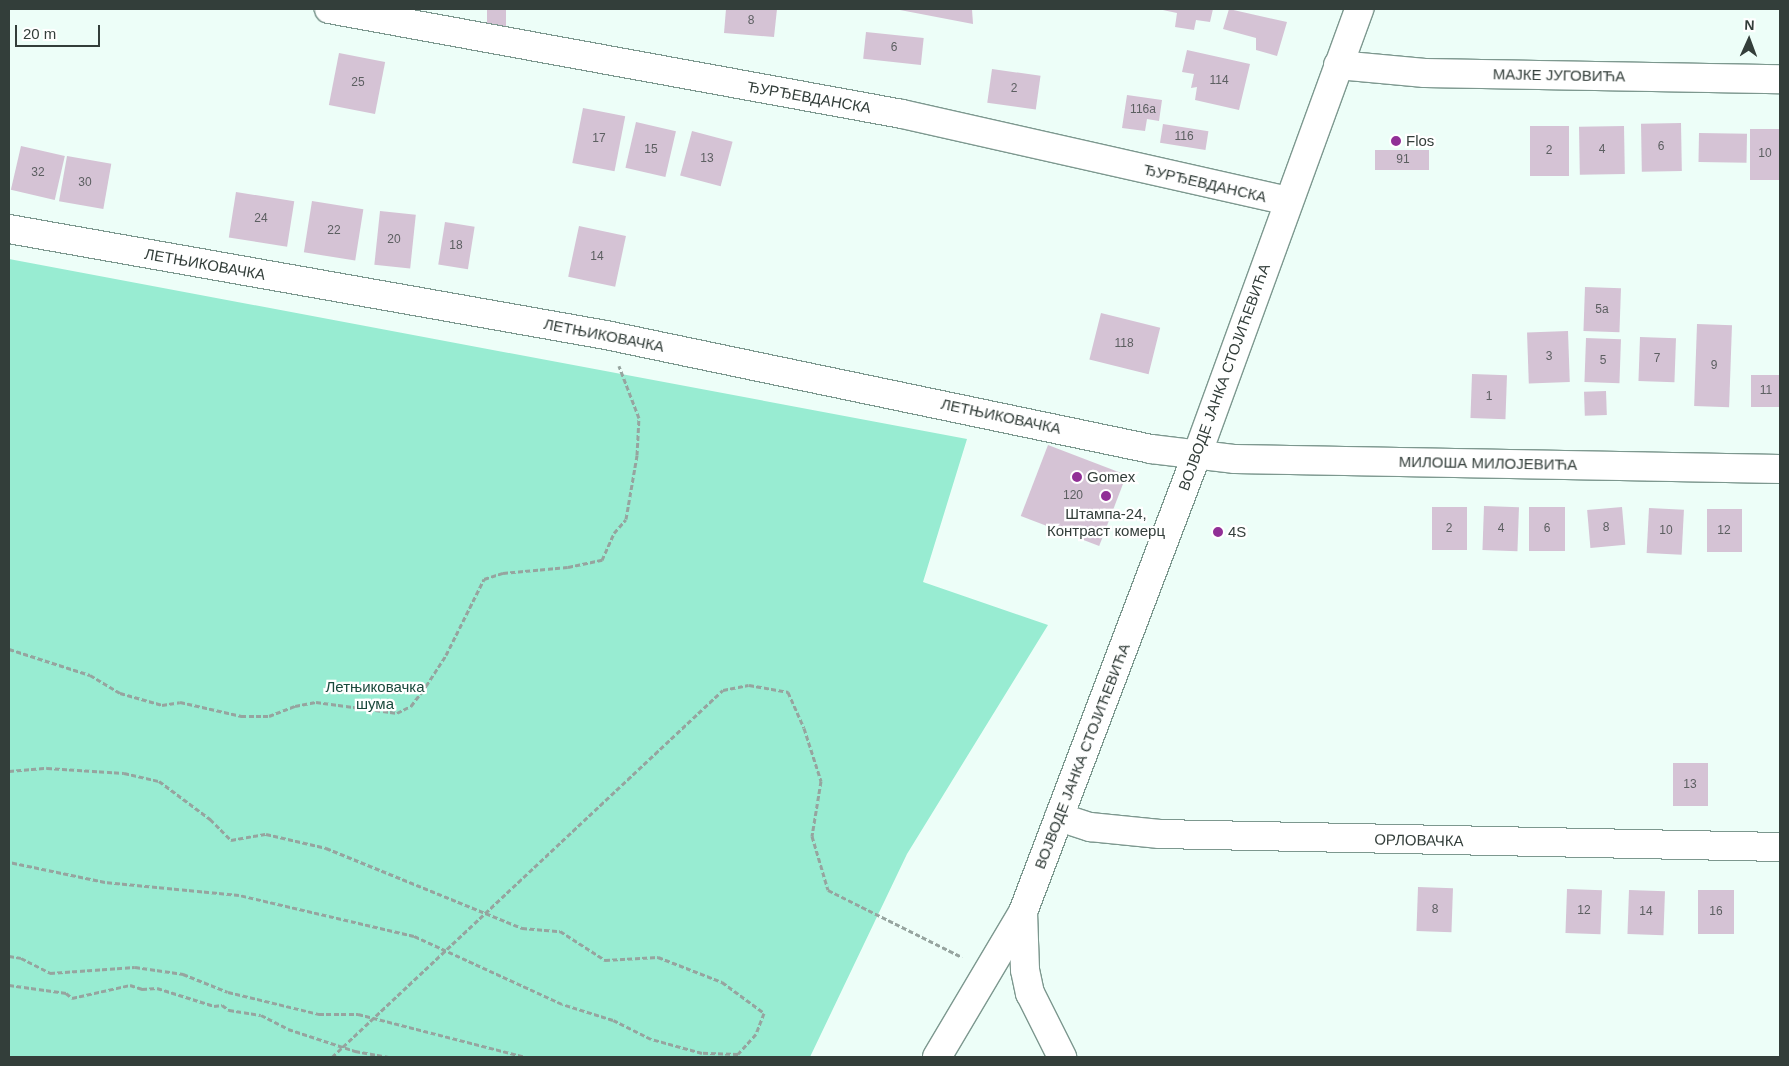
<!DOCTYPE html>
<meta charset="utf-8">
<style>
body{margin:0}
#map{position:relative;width:1789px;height:1066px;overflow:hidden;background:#edfef8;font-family:Helvetica,sans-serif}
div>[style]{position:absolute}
.green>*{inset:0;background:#98ecd2}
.building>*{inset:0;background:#d5c3d5;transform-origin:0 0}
.path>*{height:3px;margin-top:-1.5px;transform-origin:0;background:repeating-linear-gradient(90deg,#96a49f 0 5px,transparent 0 7.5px)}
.roads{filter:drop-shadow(1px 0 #7d988f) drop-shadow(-1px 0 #7d988f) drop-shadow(0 1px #7d988f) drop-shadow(0 -1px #7d988f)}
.minor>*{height:28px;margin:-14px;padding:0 14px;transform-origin:14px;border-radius:14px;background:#fff}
.dots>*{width:14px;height:14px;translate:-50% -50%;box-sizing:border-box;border:2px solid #fff;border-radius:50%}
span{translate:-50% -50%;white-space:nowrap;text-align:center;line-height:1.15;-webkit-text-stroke:4.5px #fff;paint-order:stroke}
.number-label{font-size:12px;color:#5c5f61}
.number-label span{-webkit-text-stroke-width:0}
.street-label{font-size:15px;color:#333e3a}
.poi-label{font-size:15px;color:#333e3a}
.left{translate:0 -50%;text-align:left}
.park-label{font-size:15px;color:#1a493c}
.frame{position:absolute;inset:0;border:10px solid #333e3a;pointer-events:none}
.north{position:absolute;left:1724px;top:15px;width:50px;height:50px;-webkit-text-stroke:4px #fff;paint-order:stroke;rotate:2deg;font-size:14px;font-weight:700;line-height:20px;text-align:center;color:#333e3a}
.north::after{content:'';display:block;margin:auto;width:18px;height:22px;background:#333e3a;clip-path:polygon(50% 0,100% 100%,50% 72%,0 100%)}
.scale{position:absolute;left:15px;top:25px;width:85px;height:22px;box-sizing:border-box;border:2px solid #333e3a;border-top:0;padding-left:6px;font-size:15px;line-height:18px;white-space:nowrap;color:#333e3a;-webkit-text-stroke:4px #fff;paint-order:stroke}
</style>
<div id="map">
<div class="green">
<div style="clip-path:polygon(9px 259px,967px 439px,923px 582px,1048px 625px,907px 854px,810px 1057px,9px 1057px)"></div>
</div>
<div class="building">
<div style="left:487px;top:9px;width:19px;height:21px"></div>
<div style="clip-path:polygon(726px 9px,777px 9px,774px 37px,724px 33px)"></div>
<div style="clip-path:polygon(900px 9px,972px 9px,973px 24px,900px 10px)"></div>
<div style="clip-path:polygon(1158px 9px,1213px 9px,1210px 22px,1196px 20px,1194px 30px,1175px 27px,1177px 13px)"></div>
<div style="clip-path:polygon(1229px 9px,1287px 22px,1277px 56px,1256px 50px,1256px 38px,1223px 29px)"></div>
<div style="left:866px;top:32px;width:58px;height:27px;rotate:6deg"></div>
<div style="clip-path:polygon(1187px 50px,1250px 64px,1239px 110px,1195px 100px,1197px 87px,1191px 88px,1194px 74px,1182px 72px)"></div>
<div style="left:339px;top:53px;width:47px;height:53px;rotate:11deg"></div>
<div style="left:992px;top:69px;width:49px;height:34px;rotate:8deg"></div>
<div style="clip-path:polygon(1127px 95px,1162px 100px,1159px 121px,1147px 119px,1145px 131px,1122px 128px)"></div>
<div style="left:583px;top:108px;width:43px;height:56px;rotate:11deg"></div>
<div style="left:636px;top:122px;width:41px;height:47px;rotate:13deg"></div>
<div style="left:1681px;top:123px;width:48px;height:40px;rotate:89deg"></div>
<div style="left:1163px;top:124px;width:46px;height:19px;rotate:9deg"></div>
<div style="left:1530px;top:126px;width:39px;height:50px"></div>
<div style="left:1624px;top:126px;width:48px;height:45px;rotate:89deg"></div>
<div style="left:1750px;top:129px;width:30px;height:51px"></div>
<div style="left:692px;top:131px;width:42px;height:46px;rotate:15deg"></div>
<div style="left:1699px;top:133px;width:48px;height:29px;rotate:1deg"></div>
<div style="left:21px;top:146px;width:45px;height:45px;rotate:13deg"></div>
<div style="left:1375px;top:150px;width:54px;height:20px"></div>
<div style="left:67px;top:156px;width:45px;height:46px;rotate:10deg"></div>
<div style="left:236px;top:192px;width:59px;height:46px;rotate:9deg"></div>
<div style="left:312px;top:201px;width:52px;height:52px;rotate:9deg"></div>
<div style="left:380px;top:211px;width:36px;height:54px;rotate:6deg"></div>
<div style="left:445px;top:222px;width:30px;height:43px;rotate:9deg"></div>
<div style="left:579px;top:226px;width:48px;height:52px;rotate:12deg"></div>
<div style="left:1585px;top:287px;width:36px;height:44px;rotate:2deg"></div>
<div style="left:1101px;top:313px;width:61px;height:48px;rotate:14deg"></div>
<div style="left:1697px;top:324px;width:35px;height:82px;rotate:2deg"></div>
<div style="left:1568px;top:331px;width:51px;height:41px;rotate:88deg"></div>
<div style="left:1640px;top:337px;width:36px;height:44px;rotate:2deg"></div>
<div style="left:1586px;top:338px;width:35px;height:44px;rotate:2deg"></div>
<div style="left:1472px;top:374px;width:35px;height:44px;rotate:2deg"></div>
<div style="left:1751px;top:375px;width:29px;height:32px"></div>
<div style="left:1606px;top:391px;width:24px;height:22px;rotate:88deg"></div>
<div style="left:1048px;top:445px;width:84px;height:76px;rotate:21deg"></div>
<div style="left:1484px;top:506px;width:35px;height:44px;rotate:2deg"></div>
<div style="left:1432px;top:507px;width:35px;height:43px"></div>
<div style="left:1529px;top:507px;width:36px;height:44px"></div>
<div style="left:1622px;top:507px;width:38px;height:35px;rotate:85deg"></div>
<div style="left:1649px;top:508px;width:35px;height:45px;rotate:3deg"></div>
<div style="left:1707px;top:509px;width:35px;height:43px"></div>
<div style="left:1673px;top:763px;width:35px;height:43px"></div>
<div style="left:1418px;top:887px;width:35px;height:44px;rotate:2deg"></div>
<div style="left:1567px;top:889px;width:35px;height:44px;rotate:2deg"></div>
<div style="left:1629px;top:890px;width:36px;height:44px;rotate:2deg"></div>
<div style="left:1698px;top:890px;width:36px;height:44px"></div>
</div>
<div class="path">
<div style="left:9px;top:649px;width:85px;rotate:17.8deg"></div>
<div style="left:90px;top:675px;width:35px;rotate:31deg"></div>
<div style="left:120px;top:693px;width:44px;rotate:15.9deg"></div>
<div style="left:162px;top:705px;width:18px;rotate:-9deg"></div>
<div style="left:180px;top:702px;width:63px;rotate:12.9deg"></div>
<div style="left:241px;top:716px;width:28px"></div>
<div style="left:269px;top:716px;width:28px;rotate:-21deg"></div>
<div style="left:295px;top:706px;width:21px;rotate:-11deg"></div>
<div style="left:316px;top:702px;width:82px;rotate:7.7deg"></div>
<div style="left:397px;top:713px;width:16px;rotate:-27deg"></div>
<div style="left:411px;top:706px;width:25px;rotate:-53deg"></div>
<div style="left:426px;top:686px;width:37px;rotate:-57deg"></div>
<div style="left:446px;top:655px;width:85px;rotate:-63.4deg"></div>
<div style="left:484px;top:579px;width:20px;rotate:-18deg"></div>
<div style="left:503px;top:573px;width:65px;rotate:-5.3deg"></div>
<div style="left:568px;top:567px;width:35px;rotate:-12deg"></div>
<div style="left:602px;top:560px;width:30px;rotate:-66deg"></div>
<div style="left:614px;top:533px;width:18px;rotate:-49deg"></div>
<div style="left:626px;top:519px;width:65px;rotate:-80.2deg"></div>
<div style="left:637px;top:455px;width:37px;rotate:-87deg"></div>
<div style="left:639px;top:418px;width:56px;rotate:-111deg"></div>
<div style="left:9px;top:771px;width:38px;rotate:-5deg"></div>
<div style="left:47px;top:768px;width:77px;rotate:3.7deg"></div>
<div style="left:124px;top:773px;width:36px;rotate:13deg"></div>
<div style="left:159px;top:781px;width:64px;rotate:36.7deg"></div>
<div style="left:210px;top:819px;width:30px;rotate:45deg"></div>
<div style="left:231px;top:840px;width:36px;rotate:-10deg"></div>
<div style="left:266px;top:834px;width:62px;rotate:13.1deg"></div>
<div style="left:326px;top:848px;width:212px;rotate:22.2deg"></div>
<div style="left:522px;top:928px;width:38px;rotate:5deg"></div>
<div style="left:560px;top:931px;width:54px;rotate:32.8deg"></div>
<div style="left:605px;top:960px;width:53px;rotate:-3.2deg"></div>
<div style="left:658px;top:957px;width:69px;rotate:21.3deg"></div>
<div style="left:722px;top:982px;width:52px;rotate:36.4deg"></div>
<div style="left:764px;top:1013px;width:22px;rotate:111deg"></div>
<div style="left:756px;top:1034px;width:27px;rotate:132deg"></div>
<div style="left:738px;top:1054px;width:36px;rotate:-178deg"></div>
<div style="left:702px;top:1053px;width:53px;rotate:-164.6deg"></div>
<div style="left:651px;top:1039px;width:42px;rotate:-153.4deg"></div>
<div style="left:613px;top:1020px;width:53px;rotate:-162.6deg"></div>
<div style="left:562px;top:1004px;width:163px;rotate:-155.3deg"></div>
<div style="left:414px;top:936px;width:180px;rotate:-166.8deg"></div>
<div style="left:239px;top:895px;width:135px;rotate:-174.5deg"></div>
<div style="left:105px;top:882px;width:98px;rotate:-168.2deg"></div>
<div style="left:9px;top:956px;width:12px;rotate:9deg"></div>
<div style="left:21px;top:958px;width:33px;rotate:27deg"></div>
<div style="left:50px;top:973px;width:85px;rotate:-4deg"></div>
<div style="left:135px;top:967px;width:49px;rotate:8.3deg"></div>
<div style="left:183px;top:974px;width:48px;rotate:21.8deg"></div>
<div style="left:228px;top:992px;width:94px;rotate:13.6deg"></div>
<div style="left:319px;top:1014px;width:39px"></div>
<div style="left:358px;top:1014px;width:172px;rotate:14.4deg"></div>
<div style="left:9px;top:985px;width:58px;rotate:8deg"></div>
<div style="left:66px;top:993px;width:8px;rotate:40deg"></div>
<div style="left:72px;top:998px;width:59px;rotate:-12.6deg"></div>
<div style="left:130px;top:985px;width:13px;rotate:18deg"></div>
<div style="left:142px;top:989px;width:15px;rotate:-4deg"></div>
<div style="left:157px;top:988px;width:60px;rotate:17.5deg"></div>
<div style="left:214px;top:1006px;width:8px;rotate:-7deg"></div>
<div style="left:222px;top:1005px;width:9px;rotate:36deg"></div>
<div style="left:229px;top:1010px;width:32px;rotate:9deg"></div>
<div style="left:261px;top:1015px;width:30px;rotate:27deg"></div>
<div style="left:288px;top:1029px;width:71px;rotate:18.2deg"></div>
<div style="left:355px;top:1051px;width:34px;rotate:10deg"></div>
<div style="left:332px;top:1057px;width:536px;rotate:-43.19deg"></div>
<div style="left:723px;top:690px;width:26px;rotate:-11deg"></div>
<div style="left:749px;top:685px;width:40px;rotate:10deg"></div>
<div style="left:788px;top:692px;width:39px;rotate:66deg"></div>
<div style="left:804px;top:728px;width:56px;rotate:72.2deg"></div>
<div style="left:821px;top:781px;width:56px;rotate:99.3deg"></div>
<div style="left:812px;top:836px;width:56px;rotate:73.5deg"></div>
<div style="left:828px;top:890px;width:150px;rotate:26.6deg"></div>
</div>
<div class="roads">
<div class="minor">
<div style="left:329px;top:9px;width:583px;rotate:10.38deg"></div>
<div style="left:902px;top:114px;width:395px;rotate:12.7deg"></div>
<div style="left:1338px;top:65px;width:87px;rotate:5.3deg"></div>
<div style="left:1425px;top:73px;width:355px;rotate:1deg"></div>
<div style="left:9px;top:229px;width:606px;rotate:10.07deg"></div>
<div style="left:606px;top:335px;width:557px;rotate:11.81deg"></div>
<div style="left:1151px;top:449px;width:85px;rotate:6.8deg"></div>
<div style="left:1235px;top:459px;width:545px;rotate:1.05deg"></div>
<div style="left:1059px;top:817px;width:33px;rotate:18deg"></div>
<div style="left:1090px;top:827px;width:70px;rotate:5.7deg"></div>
<div style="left:1160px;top:834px;width:620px;rotate:1.2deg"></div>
<div style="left:1023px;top:912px;width:58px;rotate:88deg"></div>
<div style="left:1025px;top:970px;width:24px;rotate:78deg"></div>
<div style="left:1030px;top:993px;width:72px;rotate:63.4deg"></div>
<div style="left:937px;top:1057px;width:169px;rotate:-59.3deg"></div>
<div style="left:1023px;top:912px;width:489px;rotate:-69.2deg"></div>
<div style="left:1197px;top:455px;width:475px;rotate:-70deg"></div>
</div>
</div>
<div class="dots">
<div style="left:1396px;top:141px;background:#912f96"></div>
<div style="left:1077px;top:477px;background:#912f96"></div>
<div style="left:1106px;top:496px;background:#912f96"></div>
<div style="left:1218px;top:532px;background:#912f96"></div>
</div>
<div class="number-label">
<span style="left:751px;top:21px">8</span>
<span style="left:894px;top:48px">6</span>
<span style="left:1219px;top:81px">114</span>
<span style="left:358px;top:83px">25</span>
<span style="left:1014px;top:89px">2</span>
<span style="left:1143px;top:110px">116a</span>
<span style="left:1184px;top:137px">116</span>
<span style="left:599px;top:139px">17</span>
<span style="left:1661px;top:147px">6</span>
<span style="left:651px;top:150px">15</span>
<span style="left:1602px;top:150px">4</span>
<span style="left:1549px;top:151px">2</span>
<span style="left:1765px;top:154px">10</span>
<span style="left:707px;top:159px">13</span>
<span style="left:1403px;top:160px">91</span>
<span style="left:38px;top:173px">32</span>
<span style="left:85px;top:183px">30</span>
<span style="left:261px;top:219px">24</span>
<span style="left:334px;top:231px">22</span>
<span style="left:394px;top:240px">20</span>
<span style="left:456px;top:246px">18</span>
<span style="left:597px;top:257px">14</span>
<span style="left:1602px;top:310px">5a</span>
<span style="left:1124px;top:344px">118</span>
<span style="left:1549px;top:357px">3</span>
<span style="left:1657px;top:359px">7</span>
<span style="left:1603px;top:361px">5</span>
<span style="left:1714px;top:366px">9</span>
<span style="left:1766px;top:391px">11</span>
<span style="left:1489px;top:397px">1</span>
<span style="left:1073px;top:496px">120</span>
<span style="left:1606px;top:528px">8</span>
<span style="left:1449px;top:529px">2</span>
<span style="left:1501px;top:529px">4</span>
<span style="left:1547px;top:529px">6</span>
<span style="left:1666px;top:531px">10</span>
<span style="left:1724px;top:531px">12</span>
<span style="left:1690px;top:785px">13</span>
<span style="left:1435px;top:910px">8</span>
<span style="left:1584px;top:911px">12</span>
<span style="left:1646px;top:912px">14</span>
<span style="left:1716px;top:912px">16</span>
</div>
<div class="street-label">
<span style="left:1559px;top:75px;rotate:1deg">МАЈКЕ ЈУГОВИЋА</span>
<span style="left:809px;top:97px;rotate:10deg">ЂУРЂЕВДАНСКА</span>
<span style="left:1205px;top:183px;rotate:13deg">ЂУРЂЕВДАНСКА</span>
<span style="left:205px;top:264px;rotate:10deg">ЛЕТЊИКОВАЧКА</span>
<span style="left:604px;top:335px;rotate:11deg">ЛЕТЊИКОВАЧКА</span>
<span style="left:1224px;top:377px;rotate:-70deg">ВОЈВОДЕ ЈАНКА СТОЈИЋЕВИЋА</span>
<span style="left:1001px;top:416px;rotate:12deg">ЛЕТЊИКОВАЧКА</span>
<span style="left:1488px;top:463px;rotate:1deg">МИЛОША МИЛОЈЕВИЋА</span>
<span style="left:1082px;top:756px;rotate:-69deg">ВОЈВОДЕ ЈАНКА СТОЈИЋЕВИЋА</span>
<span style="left:1419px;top:840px;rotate:1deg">ОРЛОВАЧКА</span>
</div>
<div class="poi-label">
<span class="left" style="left:1406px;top:141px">Flos</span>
<span class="left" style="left:1087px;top:477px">Gomex</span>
<span style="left:1106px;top:522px">Штампа-24,<br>Контраст комерц</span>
<span class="left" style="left:1228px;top:532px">4S</span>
</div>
<div class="park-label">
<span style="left:375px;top:695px">Летњиковачка<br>шума</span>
</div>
<div class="frame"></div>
<div class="north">N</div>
<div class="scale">20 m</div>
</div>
